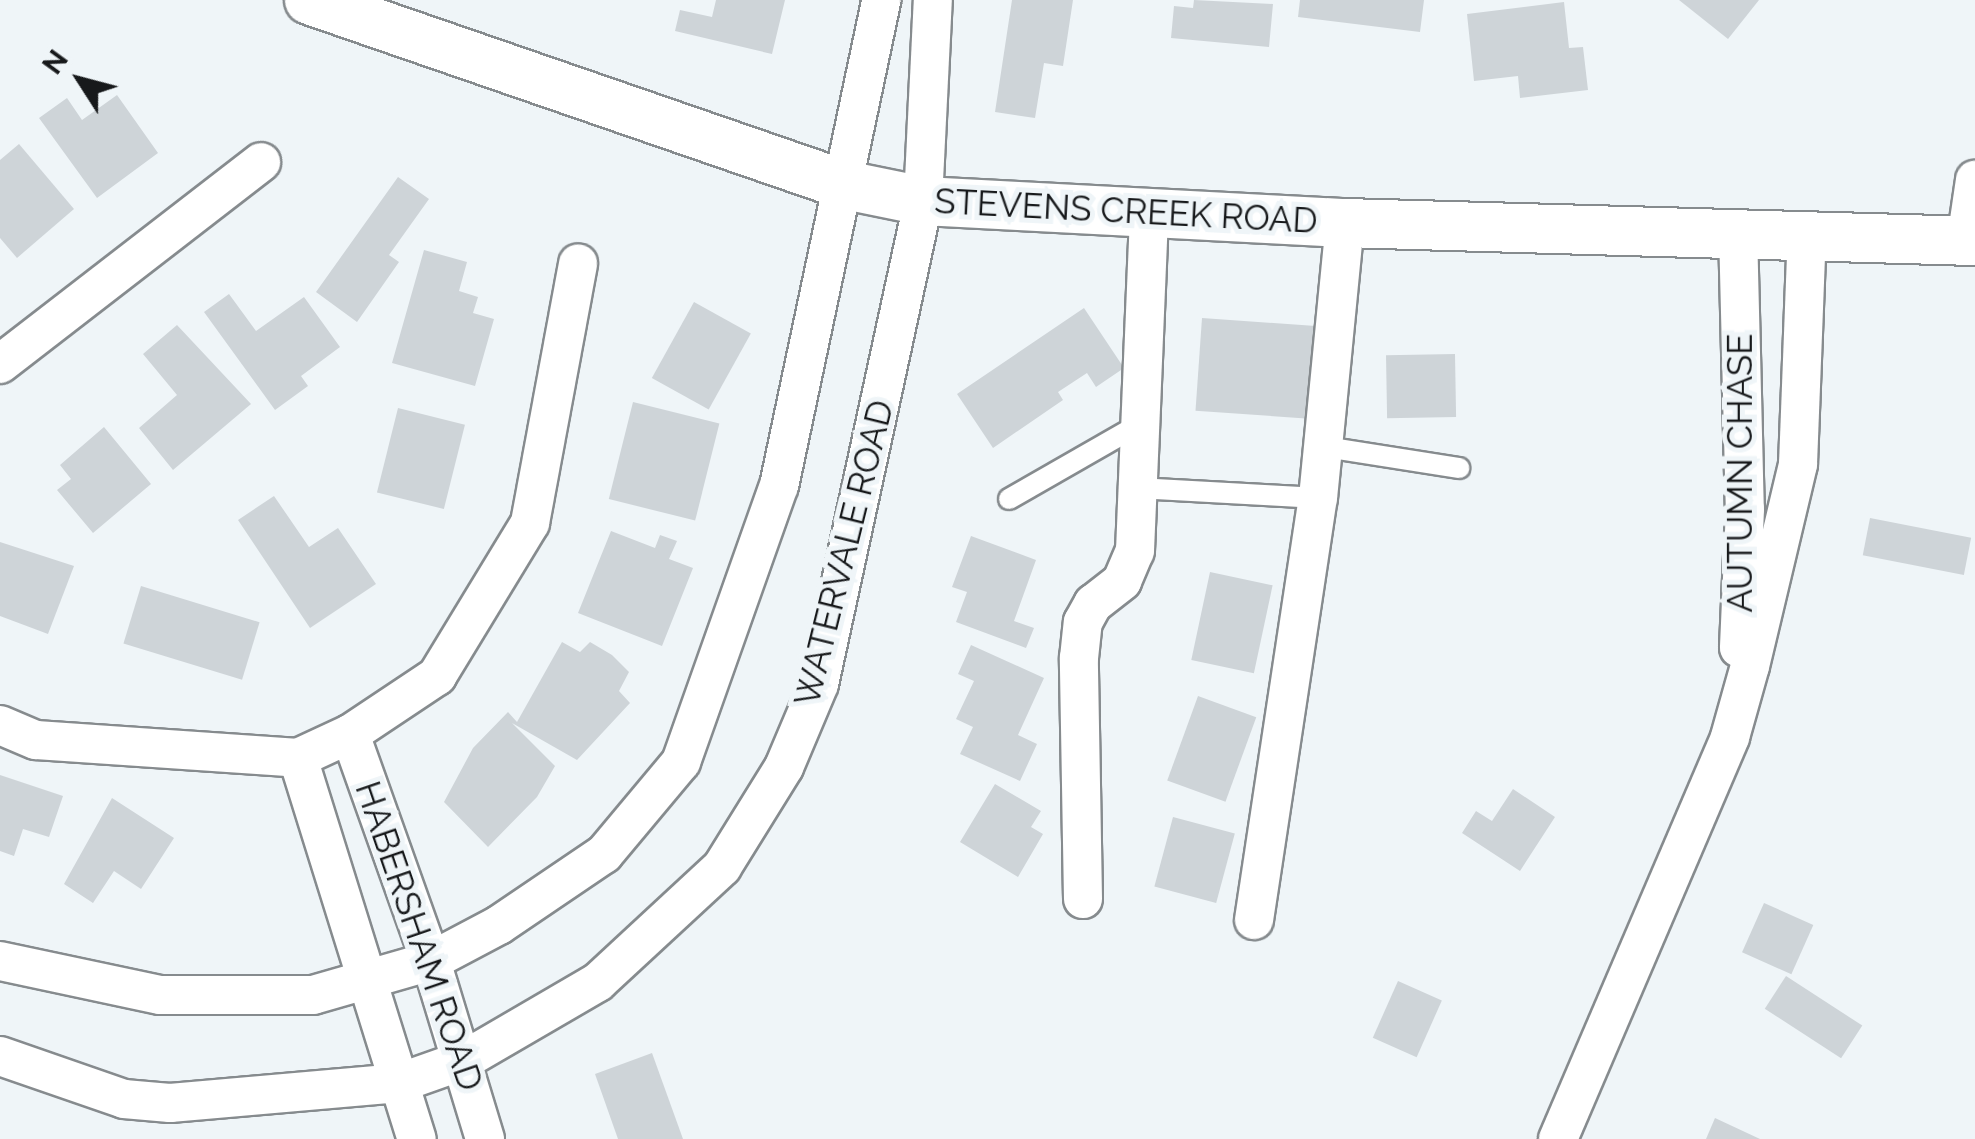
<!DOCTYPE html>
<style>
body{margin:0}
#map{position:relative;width:1975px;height:1139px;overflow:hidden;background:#eff5f8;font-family:Raleway,sans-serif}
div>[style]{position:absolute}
.building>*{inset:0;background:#ced4d8;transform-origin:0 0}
.roads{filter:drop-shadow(2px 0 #868b8e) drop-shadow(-2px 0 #868b8e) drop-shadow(0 2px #868b8e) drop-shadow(0 -2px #868b8e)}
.service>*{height:20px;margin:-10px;padding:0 10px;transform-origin:10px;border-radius:10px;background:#fff}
.minor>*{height:38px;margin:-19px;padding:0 19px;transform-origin:19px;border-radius:19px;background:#fff}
.tertiary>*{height:48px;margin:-24px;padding:0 24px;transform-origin:24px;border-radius:24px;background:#fff}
span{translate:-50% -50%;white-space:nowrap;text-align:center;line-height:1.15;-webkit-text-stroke:10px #eff5f8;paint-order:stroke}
.street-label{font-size:35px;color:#17191b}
.north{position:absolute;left:30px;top:30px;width:100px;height:100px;-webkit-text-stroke:8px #eff5f8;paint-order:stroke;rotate:306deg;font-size:28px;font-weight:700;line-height:40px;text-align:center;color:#17191b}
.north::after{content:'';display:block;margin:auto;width:35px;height:45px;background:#17191b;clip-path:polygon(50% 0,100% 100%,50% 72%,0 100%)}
</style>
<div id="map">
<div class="building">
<div style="clip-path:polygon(716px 0,785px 0,772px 54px,675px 31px,680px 10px,712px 17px)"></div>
<div style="clip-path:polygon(1012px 0,1073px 0,1063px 66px,1044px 63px,1035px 118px,995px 112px)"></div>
<div style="clip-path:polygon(1194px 0,1273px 4px,1269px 47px,1171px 38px,1174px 6px,1193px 8px)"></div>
<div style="clip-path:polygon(1300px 0,1424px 0,1420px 32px,1298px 17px)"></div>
<div style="clip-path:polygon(1679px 0,1759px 0,1728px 39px)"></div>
<div style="clip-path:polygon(1564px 2px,1569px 48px,1583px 47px,1588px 90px,1520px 98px,1518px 76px,1474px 81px,1467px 14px)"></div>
<div style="clip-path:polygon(117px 95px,158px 153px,97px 198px,39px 118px,67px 98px,82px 120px)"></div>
<div style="clip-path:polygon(19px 144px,74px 209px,17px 258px,0 238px,0 160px)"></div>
<div style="clip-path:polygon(398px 177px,429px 199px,389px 255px,399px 262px,357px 322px,316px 292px)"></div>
<div style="clip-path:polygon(424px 250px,467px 262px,459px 291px,478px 297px,473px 313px,494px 319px,475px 386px,392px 363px)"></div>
<div style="clip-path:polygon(229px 294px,256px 331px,304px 297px,340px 347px,301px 376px,308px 386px,275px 410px,204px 312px)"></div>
<div style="left:694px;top:302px;width:65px;height:87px;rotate:29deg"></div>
<div style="clip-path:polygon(1084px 308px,1124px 368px,1096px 387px,1087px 373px,1058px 392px,1063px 400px,993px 448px,957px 394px)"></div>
<div style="left:1202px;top:318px;width:121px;height:93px;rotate:4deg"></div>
<div style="clip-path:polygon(177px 325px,251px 404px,173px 470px,139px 428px,177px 395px,143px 354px)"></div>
<div style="left:1455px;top:354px;width:63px;height:69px;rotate:89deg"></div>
<div style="left:633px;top:402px;width:89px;height:100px;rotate:14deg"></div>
<div style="left:398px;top:408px;width:69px;height:87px;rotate:14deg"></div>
<div style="clip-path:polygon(104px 427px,151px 484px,93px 533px,57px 490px,71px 479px,60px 465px)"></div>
<div style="clip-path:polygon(274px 496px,309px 547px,338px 528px,376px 584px,310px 628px,238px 520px)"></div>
<div style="left:1870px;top:518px;width:103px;height:38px;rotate:11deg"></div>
<div style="clip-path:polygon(611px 531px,655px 548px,660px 535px,677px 541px,669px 559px,693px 568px,662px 646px,578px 613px)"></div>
<div style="clip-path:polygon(971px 536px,1036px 560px,1014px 621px,1034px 628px,1026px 648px,956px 622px,967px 592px,952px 587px)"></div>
<div style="clip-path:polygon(0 542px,74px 566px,48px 634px,0 616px)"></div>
<div style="left:1210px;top:572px;width:64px;height:90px;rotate:12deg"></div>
<div style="left:141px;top:586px;width:124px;height:60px;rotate:17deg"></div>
<div style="clip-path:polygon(562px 642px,580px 652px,590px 642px,612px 655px,629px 672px,619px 691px,630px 703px,577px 760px,512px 723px,555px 766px,537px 797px,488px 847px,444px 802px,473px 748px,508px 712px,517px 722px)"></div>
<div style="clip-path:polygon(971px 645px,1044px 678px,1018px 735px,1037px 744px,1020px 781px,960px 754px,973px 727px,956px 719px,974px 681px,958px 674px)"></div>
<div style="left:1198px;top:696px;width:62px;height:90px;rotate:20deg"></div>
<div style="clip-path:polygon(0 775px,63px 796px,49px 837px,23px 829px,14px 856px,0 851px)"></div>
<div style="clip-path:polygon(995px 784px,1041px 811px,1031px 827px,1043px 834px,1018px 877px,960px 842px)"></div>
<div style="clip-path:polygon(1513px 789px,1555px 817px,1520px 871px,1462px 833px,1476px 811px,1492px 821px)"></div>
<div style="clip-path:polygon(112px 798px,174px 838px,141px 889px,114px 871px,93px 903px,64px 884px)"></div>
<div style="left:1173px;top:817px;width:64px;height:72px;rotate:15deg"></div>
<div style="left:1764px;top:903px;width:54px;height:54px;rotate:24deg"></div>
<div style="left:1786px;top:976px;width:91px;height:39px;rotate:33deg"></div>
<div style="left:1398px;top:981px;width:48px;height:62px;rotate:24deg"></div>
<div style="clip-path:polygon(652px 1053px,683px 1139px,618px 1139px,595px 1074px)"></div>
<div style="clip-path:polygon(1715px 1118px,1760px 1139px,1706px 1139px)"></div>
</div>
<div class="roads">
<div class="service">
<div style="left:1325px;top:447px;width:136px;rotate:8.9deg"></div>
<div style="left:1138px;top:488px;width:180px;rotate:3.2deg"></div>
<div style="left:1009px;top:499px;width:151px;rotate:-29.8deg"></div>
</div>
<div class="minor">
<div style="left:1738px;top:230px;width:279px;rotate:88.6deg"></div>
<div style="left:1745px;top:509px;width:139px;rotate:92.5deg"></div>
<div style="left:1966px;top:241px;width:62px;rotate:-81.6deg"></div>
<div style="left:0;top:364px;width:330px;rotate:-37.7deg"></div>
<div style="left:0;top:725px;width:39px;rotate:23deg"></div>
<div style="left:36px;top:740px;width:263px;rotate:3.9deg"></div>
<div style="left:298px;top:758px;width:57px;rotate:-24.8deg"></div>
<div style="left:350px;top:734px;width:105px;rotate:-33.7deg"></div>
<div style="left:437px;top:676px;width:179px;rotate:-58.7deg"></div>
<div style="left:530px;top:523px;width:264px;rotate:-79.5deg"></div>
<div style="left:350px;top:734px;width:241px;rotate:70.4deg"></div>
<div style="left:431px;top:961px;width:186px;rotate:73.1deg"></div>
<div style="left:298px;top:758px;width:399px;rotate:72.7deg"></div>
<div style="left:1083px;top:899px;width:241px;rotate:-91deg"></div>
<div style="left:1079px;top:658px;width:36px;rotate:-84deg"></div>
<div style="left:1083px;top:622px;width:21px;rotate:-61deg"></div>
<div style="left:1093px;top:604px;width:37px;rotate:-38deg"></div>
<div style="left:1122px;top:581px;width:33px;rotate:-67deg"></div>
<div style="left:1135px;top:551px;width:336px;rotate:-87.6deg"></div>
<div style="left:1254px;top:920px;width:427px;rotate:-81.4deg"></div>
<div style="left:1318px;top:498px;width:276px;rotate:-84.4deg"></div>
<div style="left:0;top:961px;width:164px;rotate:12deg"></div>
<div style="left:160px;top:995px;width:153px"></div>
<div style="left:313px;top:995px;width:123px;rotate:-16.1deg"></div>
<div style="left:431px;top:961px;width:77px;rotate:-27.9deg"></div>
<div style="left:499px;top:925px;width:127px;rotate:-34.1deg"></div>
<div style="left:604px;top:854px;width:120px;rotate:-50.1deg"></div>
<div style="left:681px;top:762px;width:293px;rotate:-70.5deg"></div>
<div style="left:779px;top:486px;width:497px;rotate:-78.1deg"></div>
<div style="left:0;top:1056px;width:131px;rotate:19.1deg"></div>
<div style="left:124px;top:1099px;width:46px;rotate:5deg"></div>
<div style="left:170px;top:1103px;width:230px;rotate:-5deg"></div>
<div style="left:399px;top:1083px;width:69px;rotate:-19.5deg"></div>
<div style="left:464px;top:1060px;width:155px;rotate:-30.2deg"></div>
<div style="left:598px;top:982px;width:169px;rotate:-42.8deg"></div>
<div style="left:722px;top:867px;width:118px;rotate:-58.2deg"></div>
<div style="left:784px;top:767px;width:90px;rotate:-67.1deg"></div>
<div style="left:819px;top:684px;width:494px;rotate:-77.8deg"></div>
<div style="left:923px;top:201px;width:201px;rotate:-87.2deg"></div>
<div style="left:1558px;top:1139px;width:437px;rotate:-66.8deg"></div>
<div style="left:1730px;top:737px;width:74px;rotate:-74.3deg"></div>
<div style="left:1750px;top:666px;width:208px;rotate:-76.6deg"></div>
<div style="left:1798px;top:464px;width:231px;rotate:-87.8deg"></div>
</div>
<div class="tertiary">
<div style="left:309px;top:0;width:567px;rotate:19.04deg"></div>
<div style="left:845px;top:185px;width:80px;rotate:11.6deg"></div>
<div style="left:923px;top:201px;width:423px;rotate:3deg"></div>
<div style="left:1345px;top:223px;width:630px;rotate:1.64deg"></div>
</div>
</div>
<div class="street-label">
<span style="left:1126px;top:211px;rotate:3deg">STEVENS CREEK ROAD</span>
<span style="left:1740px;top:473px;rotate:-90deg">AUTUMN CHASE</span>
<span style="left:844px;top:553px;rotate:-76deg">WATERVALE ROAD</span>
<span style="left:419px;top:936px;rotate:71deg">HABERSHAM ROAD</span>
</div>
<div class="north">N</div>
</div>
